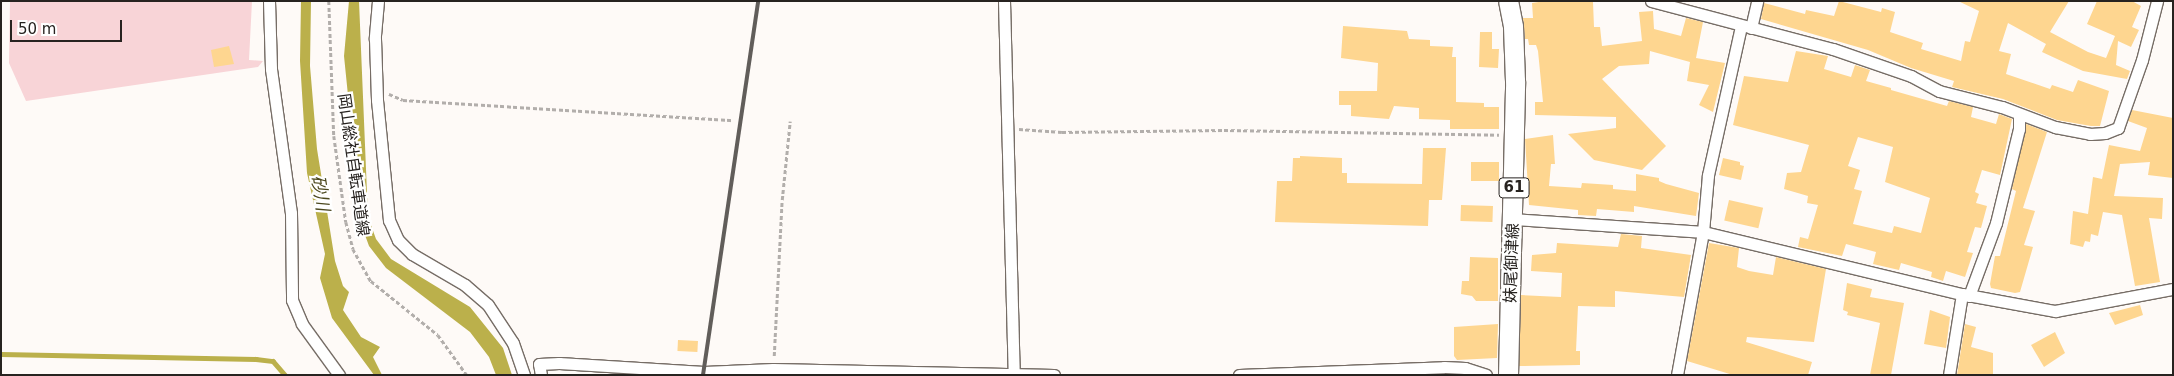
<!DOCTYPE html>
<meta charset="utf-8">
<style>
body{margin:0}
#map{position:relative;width:2174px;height:376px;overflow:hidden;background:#fefaf7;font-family:"DejaVu Sans","Noto Sans JP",sans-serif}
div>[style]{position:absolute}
.green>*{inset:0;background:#f8d4d7}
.water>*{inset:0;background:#bbb04b}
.stream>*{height:4.5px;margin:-2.25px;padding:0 2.25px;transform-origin:2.25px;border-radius:2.25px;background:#bbb04b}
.building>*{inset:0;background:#fed690;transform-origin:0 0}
.path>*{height:2.5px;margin-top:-1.25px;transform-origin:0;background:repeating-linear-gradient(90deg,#b2aeab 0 4px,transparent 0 6.5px)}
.roads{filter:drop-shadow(1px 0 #766d66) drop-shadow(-1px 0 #766d66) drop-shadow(0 1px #766d66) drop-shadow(0 -1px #766d66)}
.street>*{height:11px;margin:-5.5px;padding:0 5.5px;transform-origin:5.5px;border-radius:5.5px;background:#fff}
.primary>*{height:19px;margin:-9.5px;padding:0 9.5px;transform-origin:9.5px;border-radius:9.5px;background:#fff}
.rail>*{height:4px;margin:-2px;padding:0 2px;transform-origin:2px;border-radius:2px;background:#615d5a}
span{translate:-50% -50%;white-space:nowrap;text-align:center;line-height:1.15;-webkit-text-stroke:4.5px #fff;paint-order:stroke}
.shield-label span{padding:1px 4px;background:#fff;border:1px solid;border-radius:4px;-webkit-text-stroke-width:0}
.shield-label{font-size:15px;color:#272320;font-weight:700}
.street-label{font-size:16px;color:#272320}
.water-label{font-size:18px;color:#4b471d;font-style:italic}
.frame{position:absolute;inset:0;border:2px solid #272320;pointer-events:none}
.scale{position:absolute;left:10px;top:20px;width:112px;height:22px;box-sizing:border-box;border:2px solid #272320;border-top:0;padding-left:6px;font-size:15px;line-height:18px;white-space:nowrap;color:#272320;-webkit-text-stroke:4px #fff;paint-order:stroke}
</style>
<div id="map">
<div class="green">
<div style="clip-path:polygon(10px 1px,252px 1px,249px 60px,263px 61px,258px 67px,26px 101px,9px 63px)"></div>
</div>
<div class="water">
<div style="clip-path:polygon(301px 1px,311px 1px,310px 66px,317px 149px,335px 261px,343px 286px,349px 292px,343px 310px,361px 337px,380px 347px,373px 357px,382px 375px,374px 375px,332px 318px,320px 278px,325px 254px,307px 173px,300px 61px)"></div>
<div style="clip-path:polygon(349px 1px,359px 1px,368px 217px,376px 239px,391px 259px,470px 307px,503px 348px,512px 375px,496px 375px,489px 357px,470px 332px,386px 268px,369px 246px,361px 224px,344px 56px)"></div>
</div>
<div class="stream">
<div style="left:1px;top:354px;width:255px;rotate:1.1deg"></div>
<div style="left:256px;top:359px;width:17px;rotate:7deg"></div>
<div style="left:273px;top:361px;width:18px;rotate:49deg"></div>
</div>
<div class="building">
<div style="clip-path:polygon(1545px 1px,1593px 2px,1594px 27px,1600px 27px,1602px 46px,1642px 41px,1639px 12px,1653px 11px,1654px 29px,1681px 36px,1686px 18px,1703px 22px,1696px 58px,1725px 63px,1713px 112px,1699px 105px,1709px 85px,1687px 81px,1690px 62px,1650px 51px,1649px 64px,1619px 66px,1602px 79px,1666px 146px,1642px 170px,1594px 160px,1568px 134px,1616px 128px,1616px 117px,1535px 115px,1535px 102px,1543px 102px,1538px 51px,1536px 45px,1529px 45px,1528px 39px,1525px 39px,1523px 18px,1533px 18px,1532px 3px)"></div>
<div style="clip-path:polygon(1839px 1px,1881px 12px,1882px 8px,1895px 12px,1890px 32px,1923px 43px,1921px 49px,1961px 61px,1965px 41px,1970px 42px,1979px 11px,1958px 1px,2069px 1px,2050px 32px,2088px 52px,2106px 58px,2115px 36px,2087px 24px,2097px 1px,2132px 1px,2141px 6px,2132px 27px,2139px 30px,2131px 47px,2118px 41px,2116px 65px,2130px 71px,2127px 79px,2083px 71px,2042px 52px,2046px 44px,2008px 23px,1999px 51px,2011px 54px,2006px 74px,2050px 89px,2052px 85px,2073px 92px,2078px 80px,2109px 91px,2100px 126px,2091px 126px,2057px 120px,2003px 99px,1952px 87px,1954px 81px,1911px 68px,1868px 50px,1761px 19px,1764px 3px,1805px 14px,1806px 10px,1834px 16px)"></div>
<div style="clip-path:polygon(1343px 26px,1407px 31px,1409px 39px,1430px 40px,1430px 46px,1453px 47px,1452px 57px,1456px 57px,1456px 102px,1484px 103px,1484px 107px,1499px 107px,1499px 129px,1450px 129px,1450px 120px,1419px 119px,1419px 108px,1394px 106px,1389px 119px,1351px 116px,1351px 105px,1339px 105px,1339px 91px,1377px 91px,1378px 63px,1341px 58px)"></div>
<div style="clip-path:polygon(1480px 32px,1492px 32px,1492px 49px,1499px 49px,1498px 68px,1479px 67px)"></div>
<div style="clip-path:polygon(229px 46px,234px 64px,214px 67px,211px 50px)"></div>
<div style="clip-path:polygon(evenodd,1796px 51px,1828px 56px,1824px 69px,1851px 77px,1855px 65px,1870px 70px,1866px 81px,1891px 88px,1891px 90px,1947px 106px,1949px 101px,1973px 107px,1971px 117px,1996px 124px,1999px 114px,2012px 119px,2000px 175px,1982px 170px,1975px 192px,1979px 194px,1976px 203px,1987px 206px,1981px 228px,1975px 227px,1967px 252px,1973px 253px,1965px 277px,1946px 271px,1943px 281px,1931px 277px,1932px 272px,1901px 263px,1899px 270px,1873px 264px,1876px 252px,1846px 244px,1842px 256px,1798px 247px,1800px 237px,1808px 239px,1818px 205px,1807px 203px,1808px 196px,1784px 189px,1787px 173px,1801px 172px,1809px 145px,1733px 125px,1744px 76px,1788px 82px,1796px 51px,1858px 137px,1893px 147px,1885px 182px,1930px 198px,1921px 233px,1894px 226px,1892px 233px,1853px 224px,1862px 191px,1854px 189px,1860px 170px,1848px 166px,1858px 137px)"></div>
<div style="clip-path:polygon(2132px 110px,2173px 118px,2173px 178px,2148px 175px,2150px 162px,2120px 164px,2114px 196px,2163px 198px,2162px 219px,2149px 218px,2160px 282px,2135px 286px,2122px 215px,2103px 212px,2098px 236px,2091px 234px,2090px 242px,2085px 241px,2083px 247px,2070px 244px,2073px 211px,2088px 214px,2093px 177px,2102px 179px,2109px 145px,2140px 151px,2147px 128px,2128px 121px)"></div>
<div style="clip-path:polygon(2026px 124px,2047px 132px,2023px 208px,2035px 211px,2024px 245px,2033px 247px,2020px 292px,2015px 293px,1991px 288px,1990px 284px,1995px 256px,2000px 256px,2016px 191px,2012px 189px)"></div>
<div style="clip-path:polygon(1553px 135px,1555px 164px,1551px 164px,1549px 186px,1581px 188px,1582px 183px,1613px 185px,1613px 189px,1636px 191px,1636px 174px,1659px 178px,1659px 181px,1666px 184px,1699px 193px,1696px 216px,1634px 206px,1634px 212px,1597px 209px,1596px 216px,1578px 215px,1578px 210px,1529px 205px,1525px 139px)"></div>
<div style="clip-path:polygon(1423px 148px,1446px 148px,1442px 200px,1429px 200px,1428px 226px,1275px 222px,1277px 181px,1292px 181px,1293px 158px,1300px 158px,1300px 156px,1342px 158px,1342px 173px,1347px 173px,1347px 183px,1422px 184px)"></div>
<div style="clip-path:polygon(1723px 158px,1740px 162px,1740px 165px,1744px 166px,1741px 180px,1719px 175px)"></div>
<div style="left:1471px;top:162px;width:28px;height:19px"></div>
<div style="left:1729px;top:200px;width:35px;height:21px;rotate:13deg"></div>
<div style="left:1461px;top:205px;width:32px;height:16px;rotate:2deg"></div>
<div style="clip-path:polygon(1621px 234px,1642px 236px,1641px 248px,1691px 255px,1684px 297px,1615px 291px,1615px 307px,1578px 306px,1576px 351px,1580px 351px,1580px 365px,1519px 366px,1521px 295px,1561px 297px,1562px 273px,1531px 271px,1532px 255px,1556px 253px,1557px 243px,1618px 247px)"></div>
<div style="clip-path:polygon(1709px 243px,1739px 248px,1737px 267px,1749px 271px,1773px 275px,1776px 257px,1826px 269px,1814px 342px,1747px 337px,1746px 342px,1812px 362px,1808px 375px,1733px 375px,1687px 361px)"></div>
<div style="clip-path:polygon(1470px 257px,1498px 258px,1498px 301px,1476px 301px,1472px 296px,1461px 294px,1462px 281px,1469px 281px)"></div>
<div style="clip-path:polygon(1847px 283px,1872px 289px,1870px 297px,1904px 303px,1891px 375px,1870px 375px,1880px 323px,1847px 315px,1848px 312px,1843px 310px)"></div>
<div style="clip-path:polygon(2140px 305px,2143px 315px,2115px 325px,2109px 313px)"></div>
<div style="clip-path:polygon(1930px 310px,1950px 317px,1946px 348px,1924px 344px)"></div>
<div style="clip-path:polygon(1498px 324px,1497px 358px,1457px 360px,1454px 356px,1454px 327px)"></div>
<div style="clip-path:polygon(1965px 324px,1976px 327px,1971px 347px,1993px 353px,1993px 375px,1957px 375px)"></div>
<div style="clip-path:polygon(2055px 332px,2065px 353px,2044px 367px,2031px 345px)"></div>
<div style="left:678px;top:340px;width:20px;height:11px;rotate:3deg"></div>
</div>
<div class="path">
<div style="left:329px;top:1px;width:135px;rotate:87.9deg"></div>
<div style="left:334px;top:136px;width:87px;rotate:82.1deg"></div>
<div style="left:346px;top:222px;width:28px;rotate:75deg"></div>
<div style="left:353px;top:249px;width:37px;rotate:61deg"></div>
<div style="left:371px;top:281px;width:86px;rotate:38.9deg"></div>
<div style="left:438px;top:335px;width:49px;rotate:54.1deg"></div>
<div style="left:389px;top:94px;width:15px;rotate:23deg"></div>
<div style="left:403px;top:100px;width:331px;rotate:3.5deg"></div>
<div style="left:1019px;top:129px;width:43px;rotate:4deg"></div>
<div style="left:1062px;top:132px;width:162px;rotate:-0.7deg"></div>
<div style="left:1224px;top:130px;width:275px;rotate:1deg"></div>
<div style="left:774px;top:356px;width:156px;rotate:-87.1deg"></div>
<div style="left:782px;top:200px;width:79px;rotate:-84.2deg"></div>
</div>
<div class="roads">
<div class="street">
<div style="left:269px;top:1px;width:68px;rotate:88.3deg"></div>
<div style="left:271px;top:69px;width:145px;rotate:82.1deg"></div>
<div style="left:291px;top:213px;width:87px;rotate:89.3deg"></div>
<div style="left:292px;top:300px;width:26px;rotate:67deg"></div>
<div style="left:302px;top:324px;width:63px;rotate:54deg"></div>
<div style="left:378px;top:1px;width:38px;rotate:95deg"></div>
<div style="left:375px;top:39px;width:61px;rotate:88.1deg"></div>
<div style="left:377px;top:100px;width:121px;rotate:84.3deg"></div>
<div style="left:389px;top:220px;width:22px;rotate:66deg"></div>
<div style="left:398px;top:240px;width:20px;rotate:45deg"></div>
<div style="left:412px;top:254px;width:61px;rotate:30.3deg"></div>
<div style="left:465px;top:285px;width:30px;rotate:41deg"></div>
<div style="left:488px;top:305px;width:45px;rotate:56.7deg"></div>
<div style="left:513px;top:343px;width:34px;rotate:71deg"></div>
<div style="left:1004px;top:1px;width:372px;rotate:88.5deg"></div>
<div style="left:1651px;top:1px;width:188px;rotate:14.8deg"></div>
<div style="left:1833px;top:49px;width:83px;rotate:19.1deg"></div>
<div style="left:1911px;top:76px;width:32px;rotate:28deg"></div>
<div style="left:1939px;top:91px;width:65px;rotate:14.3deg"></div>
<div style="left:2002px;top:107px;width:57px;rotate:20.7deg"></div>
<div style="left:2055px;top:127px;width:36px;rotate:11deg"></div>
<div style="left:2090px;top:134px;width:15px;rotate:-4deg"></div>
<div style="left:2105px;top:133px;width:14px;rotate:-21deg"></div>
<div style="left:2118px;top:128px;width:72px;rotate:-70.6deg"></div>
<div style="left:2142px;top:60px;width:61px;rotate:-75.7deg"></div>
<div style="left:1751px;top:28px;width:28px;rotate:-77deg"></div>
<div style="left:1513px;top:219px;width:190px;rotate:3.9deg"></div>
<div style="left:1703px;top:232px;width:266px;rotate:13.5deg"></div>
<div style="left:1962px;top:294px;width:95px;rotate:10.4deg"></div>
<div style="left:2055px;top:311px;width:120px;rotate:-10.6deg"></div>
<div style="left:1969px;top:296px;width:78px;rotate:-69.7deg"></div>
<div style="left:1996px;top:223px;width:97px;rotate:-76.3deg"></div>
<div style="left:2019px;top:129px;width:14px;rotate:-90deg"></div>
<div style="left:541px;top:375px;width:11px;rotate:-100deg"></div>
<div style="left:539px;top:364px;width:20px;rotate:-3deg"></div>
<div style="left:559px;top:363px;width:145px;rotate:3.6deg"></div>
<div style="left:704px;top:372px;width:69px;rotate:-2.5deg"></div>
<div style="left:773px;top:369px;width:281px;rotate:1.2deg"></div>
<div style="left:1239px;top:375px;width:205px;rotate:-2.2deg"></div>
<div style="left:1444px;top:367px;width:21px;rotate:3deg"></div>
<div style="left:1465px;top:368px;width:22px;rotate:18deg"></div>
<div style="left:1677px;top:375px;width:145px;rotate:-79.7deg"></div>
<div style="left:1703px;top:232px;width:57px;rotate:-85deg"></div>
<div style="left:1708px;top:175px;width:153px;rotate:-77.5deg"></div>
<div style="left:1949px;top:375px;width:82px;rotate:-80.9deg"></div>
</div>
<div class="primary">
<div style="left:1508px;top:375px;width:294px;rotate:-88.6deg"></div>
<div style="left:1515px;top:81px;width:55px;rotate:-92.1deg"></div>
<div style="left:1513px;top:26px;width:25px;rotate:-101deg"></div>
</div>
</div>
<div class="rail">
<div style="left:703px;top:375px;width:378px;rotate:-81.6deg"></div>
</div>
<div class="shield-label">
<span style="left:1514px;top:188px">61</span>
</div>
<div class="street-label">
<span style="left:353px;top:165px;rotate:82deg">岡山総社自転車道線</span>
<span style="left:1512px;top:263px;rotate:-88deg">妹尾御津線</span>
</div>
<div class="water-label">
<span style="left:320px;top:193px;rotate:81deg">砂川</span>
</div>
<div class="frame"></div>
<div class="scale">50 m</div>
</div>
